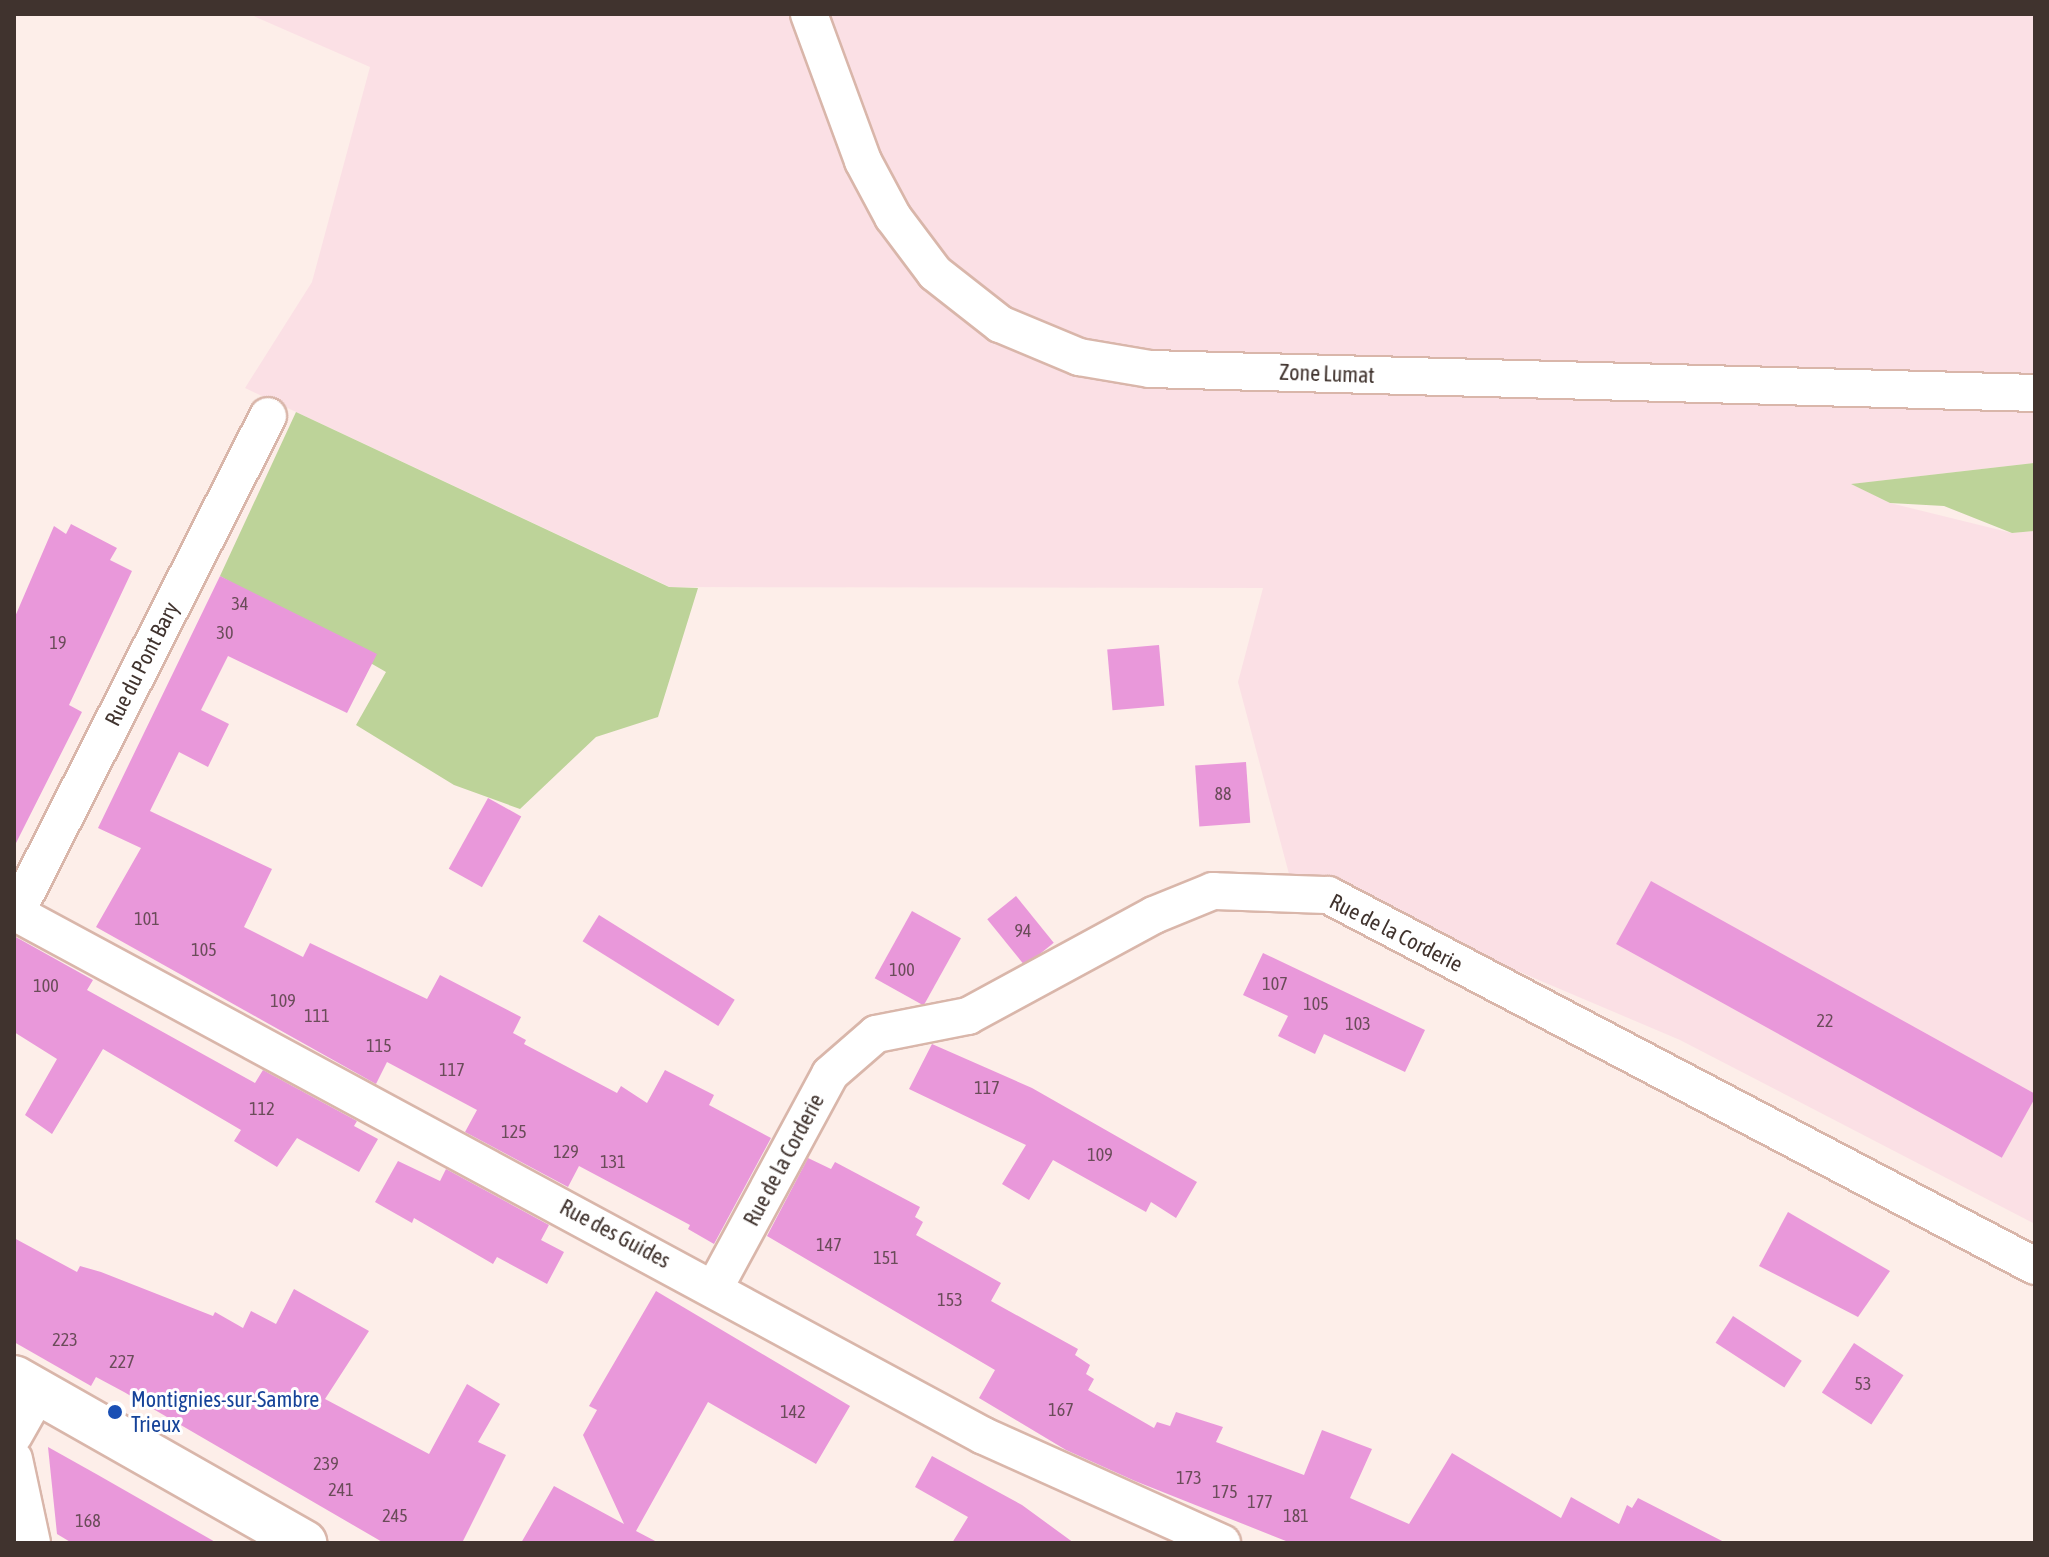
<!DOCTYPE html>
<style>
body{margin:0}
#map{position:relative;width:2049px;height:1557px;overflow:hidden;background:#fdeee9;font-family:"Asap Condensed",sans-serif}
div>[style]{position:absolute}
.industrial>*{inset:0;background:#fbe0e5}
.green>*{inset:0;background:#bdd399}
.building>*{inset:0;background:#e998da;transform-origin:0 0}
.roads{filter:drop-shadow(2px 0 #d9b6aa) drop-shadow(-2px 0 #d9b6aa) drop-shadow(0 2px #d9b6aa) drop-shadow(0 -2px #d9b6aa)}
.minor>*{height:36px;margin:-18px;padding:0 18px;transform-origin:18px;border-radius:18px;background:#fff}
.secondary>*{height:44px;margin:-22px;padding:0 22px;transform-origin:22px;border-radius:22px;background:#fff}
.dots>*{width:22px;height:22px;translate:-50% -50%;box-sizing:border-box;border:4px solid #fff;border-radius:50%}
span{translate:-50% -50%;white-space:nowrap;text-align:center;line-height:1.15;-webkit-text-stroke:6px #fff;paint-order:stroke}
.number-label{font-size:18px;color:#6a4c59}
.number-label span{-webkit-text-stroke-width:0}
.street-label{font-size:22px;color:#40332e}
.transit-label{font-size:22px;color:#164399}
.left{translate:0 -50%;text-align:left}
.frame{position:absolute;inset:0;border:16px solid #40332e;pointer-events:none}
</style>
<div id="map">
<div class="industrial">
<div style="clip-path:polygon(249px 14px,2035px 14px,2035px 463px,1852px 484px,1890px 503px,2012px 533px,2035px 531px,2035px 1224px,1680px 1040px,1289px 874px,1238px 682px,1263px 588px,670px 587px,245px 388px,312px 282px,370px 67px)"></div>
</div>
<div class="green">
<div style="clip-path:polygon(296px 412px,669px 587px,698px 588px,658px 717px,596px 737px,520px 809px,454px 785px,356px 725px,386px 672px,220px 576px)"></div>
<div style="clip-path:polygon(2035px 463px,2035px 531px,2012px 533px,1944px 506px,1890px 503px,1851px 484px)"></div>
</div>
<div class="building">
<div style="clip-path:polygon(71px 524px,117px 548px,110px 560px,132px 571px,69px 705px,82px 712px,14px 847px,14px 619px,54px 526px,66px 534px)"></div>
<div style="clip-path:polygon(220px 576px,377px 654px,347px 713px,228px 656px,201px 710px,229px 724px,208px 767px,179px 752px,150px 811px,272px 869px,244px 927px,303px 957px,310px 943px,427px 999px,440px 975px,521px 1017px,513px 1033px,526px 1040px,524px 1044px,617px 1093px,621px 1086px,647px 1103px,665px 1070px,714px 1095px,709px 1105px,771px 1138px,714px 1244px,688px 1229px,690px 1225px,579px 1166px,568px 1187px,465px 1132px,477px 1110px,387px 1062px,376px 1084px,96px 927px,141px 848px,98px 828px)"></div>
<div style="left:1159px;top:645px;width:61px;height:52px;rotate:85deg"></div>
<div style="left:1246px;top:762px;width:61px;height:51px;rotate:86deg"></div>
<div style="left:488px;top:798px;width:38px;height:81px;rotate:29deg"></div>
<div style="left:1651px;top:881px;width:441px;height:72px;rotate:29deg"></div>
<div style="left:1016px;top:896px;width:60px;height:37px;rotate:51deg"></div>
<div style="left:912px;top:911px;width:56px;height:77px;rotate:29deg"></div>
<div style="left:599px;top:915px;width:160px;height:31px;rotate:32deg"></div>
<div style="clip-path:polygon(14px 936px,93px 980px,87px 990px,255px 1083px,263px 1070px,357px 1121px,354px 1126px,378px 1139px,359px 1172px,297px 1138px,277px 1167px,234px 1141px,241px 1130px,103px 1049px,52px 1134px,25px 1115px,57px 1059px,14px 1032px)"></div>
<div style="clip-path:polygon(1263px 953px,1425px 1030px,1405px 1072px,1324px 1034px,1315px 1054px,1278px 1036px,1288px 1016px,1243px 995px)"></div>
<div style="clip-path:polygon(932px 1044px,1032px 1088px,1197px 1182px,1176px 1218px,1151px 1202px,1146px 1212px,1053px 1160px,1029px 1200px,1002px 1184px,1026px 1145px,909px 1089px)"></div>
<div style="clip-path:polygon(808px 1158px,831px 1169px,835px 1162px,920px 1207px,915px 1217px,923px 1222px,916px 1235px,1001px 1283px,991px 1301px,1078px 1349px,1075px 1355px,1090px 1365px,1086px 1374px,1094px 1379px,1088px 1390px,1154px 1428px,1157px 1422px,1170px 1426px,1176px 1412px,1223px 1427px,1216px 1442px,1304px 1475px,1322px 1430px,1372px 1449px,1350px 1498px,1409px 1524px,1452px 1453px,1561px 1518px,1571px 1497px,1619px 1524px,1627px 1505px,1632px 1508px,1638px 1498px,1726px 1543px,1291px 1543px,1135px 1481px,1066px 1450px,979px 1398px,995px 1370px,767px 1236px)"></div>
<div style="clip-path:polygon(398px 1161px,440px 1181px,446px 1169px,549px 1225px,541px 1240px,564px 1252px,547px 1284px,497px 1257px,493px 1264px,414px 1218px,412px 1223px,375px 1202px)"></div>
<div style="clip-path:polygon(1788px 1212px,1890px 1271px,1858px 1317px,1759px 1266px)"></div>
<div style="clip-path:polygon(14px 1238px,77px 1272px,80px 1266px,101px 1272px,213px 1316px,215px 1312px,243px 1328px,251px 1311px,276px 1324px,294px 1289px,369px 1331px,325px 1399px,429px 1454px,467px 1384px,500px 1404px,478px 1442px,506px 1455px,462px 1543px,384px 1543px,124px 1392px,96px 1377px,91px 1386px,14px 1342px)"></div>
<div style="clip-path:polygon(656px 1291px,850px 1406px,816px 1464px,708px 1402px,636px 1531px,659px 1543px,521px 1543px,554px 1486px,624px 1524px,583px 1435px,597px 1410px,589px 1406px)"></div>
<div style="left:1733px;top:1316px;width:82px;height:32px;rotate:33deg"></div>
<div style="left:1854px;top:1343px;width:59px;height:59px;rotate:33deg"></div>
<div style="clip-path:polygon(48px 1447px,98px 1475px,217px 1543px,72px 1543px,57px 1534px)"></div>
<div style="clip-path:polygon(932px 1456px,1022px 1505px,1074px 1543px,952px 1543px,968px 1517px,915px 1487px)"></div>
</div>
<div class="roads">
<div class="minor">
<div style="left:809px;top:14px;width:157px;rotate:69.8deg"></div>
<div style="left:863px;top:161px;width:64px;rotate:61.8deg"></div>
<div style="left:893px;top:217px;width:70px;rotate:53.1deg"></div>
<div style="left:935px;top:273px;width:83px;rotate:38.1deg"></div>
<div style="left:1000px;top:324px;width:86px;rotate:22.7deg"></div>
<div style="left:1079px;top:357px;width:72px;rotate:9.6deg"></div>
<div style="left:1150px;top:369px;width:885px;rotate:1.55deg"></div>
<div style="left:14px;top:912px;width:1102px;rotate:28.38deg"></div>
<div style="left:984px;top:1436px;width:261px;rotate:24.2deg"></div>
<div style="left:16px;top:913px;width:557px;rotate:-63.11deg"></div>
<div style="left:715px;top:1287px;width:242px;rotate:-61.6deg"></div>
<div style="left:830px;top:1074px;width:61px;rotate:-41deg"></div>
<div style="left:876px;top:1034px;width:94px;rotate:-11.1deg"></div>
<div style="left:968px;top:1016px;width:212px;rotate:-28.5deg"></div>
<div style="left:1154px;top:915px;width:64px;rotate:-22.1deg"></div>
<div style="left:1213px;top:891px;width:115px;rotate:2deg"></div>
<div style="left:1328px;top:895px;width:798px;rotate:27.69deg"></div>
<div style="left:14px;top:1435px;width:51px;rotate:-60.4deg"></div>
<div style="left:14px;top:1459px;width:86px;rotate:77.9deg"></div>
</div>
<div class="secondary">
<div style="left:14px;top:1378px;width:334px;rotate:29.6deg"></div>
</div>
</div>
<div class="dots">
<div style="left:115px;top:1412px;background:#1a4fb4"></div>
</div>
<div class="number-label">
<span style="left:240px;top:604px">34</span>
<span style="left:225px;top:633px">30</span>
<span style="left:58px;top:643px">19</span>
<span style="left:1223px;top:794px">88</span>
<span style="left:147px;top:919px">101</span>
<span style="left:1023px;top:931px">94</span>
<span style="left:204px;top:950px">105</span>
<span style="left:902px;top:970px">100</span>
<span style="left:1275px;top:984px">107</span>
<span style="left:46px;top:986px">100</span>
<span style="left:283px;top:1001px">109</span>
<span style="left:1316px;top:1004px">105</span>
<span style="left:317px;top:1016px">111</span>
<span style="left:1825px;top:1021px">22</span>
<span style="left:1358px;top:1024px">103</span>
<span style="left:379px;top:1046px">115</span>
<span style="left:452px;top:1070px">117</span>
<span style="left:987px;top:1088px">117</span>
<span style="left:262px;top:1109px">112</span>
<span style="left:514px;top:1132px">125</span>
<span style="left:566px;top:1152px">129</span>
<span style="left:1100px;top:1155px">109</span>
<span style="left:613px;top:1162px">131</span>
<span style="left:829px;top:1245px">147</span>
<span style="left:886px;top:1258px">151</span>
<span style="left:950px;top:1300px">153</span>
<span style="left:65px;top:1340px">223</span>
<span style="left:122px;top:1362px">227</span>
<span style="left:1863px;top:1384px">53</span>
<span style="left:1061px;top:1410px">167</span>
<span style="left:793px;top:1412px">142</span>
<span style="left:326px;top:1464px">239</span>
<span style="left:1189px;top:1478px">173</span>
<span style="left:341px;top:1490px">241</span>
<span style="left:1225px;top:1492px">175</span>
<span style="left:1260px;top:1502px">177</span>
<span style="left:395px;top:1516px">245</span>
<span style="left:1296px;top:1516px">181</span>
<span style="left:88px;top:1521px">168</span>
</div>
<div class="street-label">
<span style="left:1327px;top:374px;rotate:2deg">Zone Lumat</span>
<span style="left:142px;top:664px;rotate:-63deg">Rue du Pont Bary</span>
<span style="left:1396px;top:933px;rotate:27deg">Rue de la Corderie</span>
<span style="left:784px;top:1160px;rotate:-62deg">Rue de la Corderie</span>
<span style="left:615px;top:1234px;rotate:28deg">Rue des Guides</span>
</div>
<div class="transit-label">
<span class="left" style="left:131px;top:1412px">Montignies-sur-Sambre<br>Trieux</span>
</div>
<div class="frame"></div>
</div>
